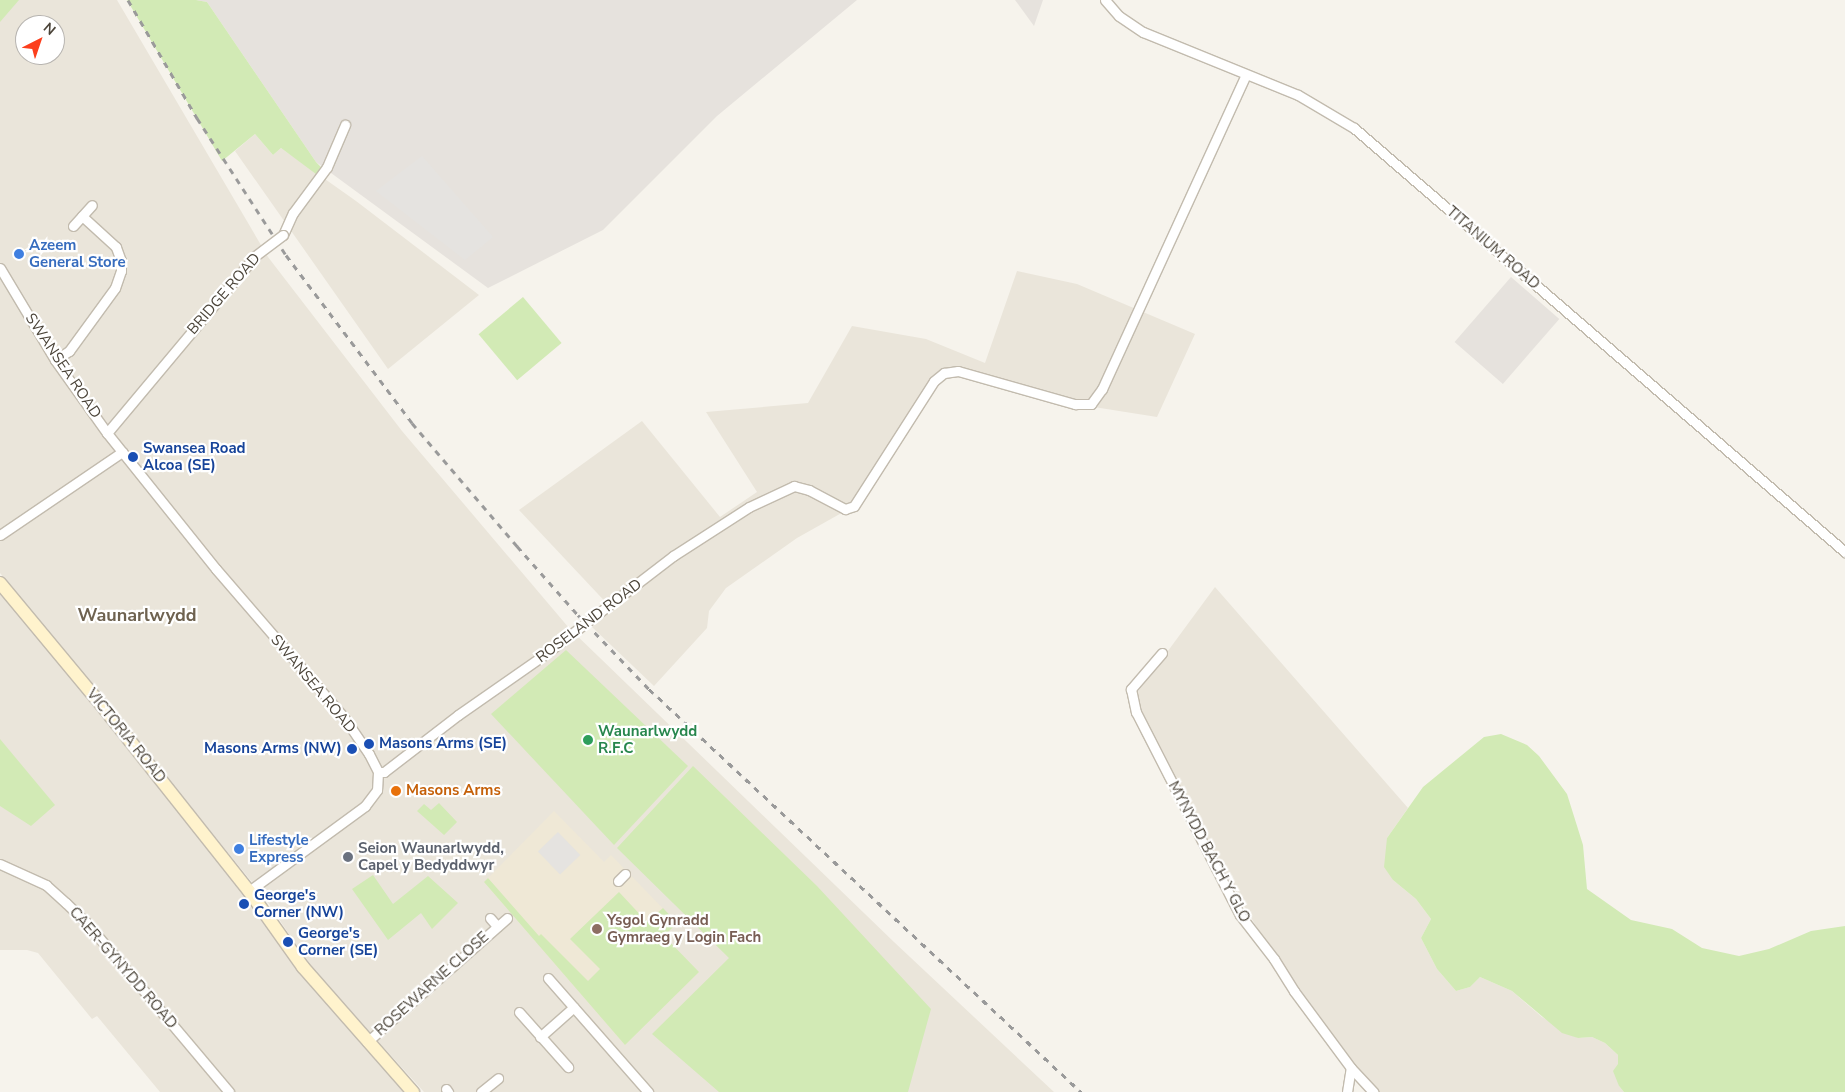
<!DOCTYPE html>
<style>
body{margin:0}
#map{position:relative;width:1845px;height:1092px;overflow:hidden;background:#f6f3ec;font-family:"Nunito Sans",sans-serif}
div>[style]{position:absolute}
.residential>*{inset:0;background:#eae5da}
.industrial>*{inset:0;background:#e6e2dd;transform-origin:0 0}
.education>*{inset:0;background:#efe8d6}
.green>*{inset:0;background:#d2eab5;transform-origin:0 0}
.parking>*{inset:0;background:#e5e3e0;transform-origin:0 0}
.roads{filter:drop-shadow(1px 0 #c2bbae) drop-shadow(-1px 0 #c2bbae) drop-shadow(0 1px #c2bbae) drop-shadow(0 -1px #c2bbae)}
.minor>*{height:9px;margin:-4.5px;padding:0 4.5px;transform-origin:4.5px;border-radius:4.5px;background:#fff}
.secondary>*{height:12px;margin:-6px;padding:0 6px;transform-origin:6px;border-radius:6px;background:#fff3cd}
.rail>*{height:3px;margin-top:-1.5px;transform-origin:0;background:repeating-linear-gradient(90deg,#9a9a9a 0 6px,transparent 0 12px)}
.bridges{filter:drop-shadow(1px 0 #c2bbae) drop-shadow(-1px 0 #c2bbae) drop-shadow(0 1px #c2bbae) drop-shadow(0 -1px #c2bbae)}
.minor-bridge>*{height:9px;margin:-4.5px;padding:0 4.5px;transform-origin:4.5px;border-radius:4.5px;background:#fff}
.dots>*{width:14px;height:14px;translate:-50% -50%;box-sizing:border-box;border:2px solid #fff;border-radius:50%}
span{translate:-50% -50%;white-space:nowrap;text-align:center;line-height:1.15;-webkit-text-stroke:4.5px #fff;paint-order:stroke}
.shop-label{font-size:15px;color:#366cbe;font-weight:700}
.left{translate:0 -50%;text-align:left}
.street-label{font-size:15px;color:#4b4439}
.transit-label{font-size:15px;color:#164399;font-weight:700}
.right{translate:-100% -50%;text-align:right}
.leisure-label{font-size:15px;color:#27864d;font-weight:700}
.food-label{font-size:15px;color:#c56008;font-weight:700}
.worship-label{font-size:15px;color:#5b616d;font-weight:700}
.education-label{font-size:15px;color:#785e54;font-weight:700}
.quarter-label{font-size:18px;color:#6e6250;font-weight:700}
.north{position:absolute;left:15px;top:15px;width:50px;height:50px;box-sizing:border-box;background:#fff;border:1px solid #b7b4b0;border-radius:50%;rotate:41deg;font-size:14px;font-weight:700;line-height:20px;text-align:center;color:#4b4439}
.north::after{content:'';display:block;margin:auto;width:18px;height:22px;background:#fc3f1d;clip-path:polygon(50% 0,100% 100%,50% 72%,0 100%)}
</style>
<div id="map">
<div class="residential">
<div style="clip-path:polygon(evenodd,0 0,117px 0,268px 257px,402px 431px,569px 628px,894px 942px,1054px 1092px,424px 1092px,310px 966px,265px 898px,0 573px,0 0,25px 25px,55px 25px,55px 55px,25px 55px,25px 25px)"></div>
<div style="clip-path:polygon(255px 134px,273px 155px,281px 148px,356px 201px,479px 295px,388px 369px,235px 151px)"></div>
<div style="clip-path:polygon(1017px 271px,1077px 284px,1195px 334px,1157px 417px,1075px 404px,958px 371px,944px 373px,854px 506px,797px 538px,726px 588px,709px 611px,707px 628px,654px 686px,592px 627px,613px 610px,519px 510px,642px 421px,720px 517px,757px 492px,706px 412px,808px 403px,852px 326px,926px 339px,985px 363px)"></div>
<div style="clip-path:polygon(1215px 587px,1408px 808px,1387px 838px,1393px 880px,1416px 899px,1431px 919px,1421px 938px,1437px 969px,1456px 991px,1470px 987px,1480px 977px,1512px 991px,1542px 1017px,1578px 1038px,1592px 1037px,1605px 1043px,1618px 1055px,1619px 1086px,1624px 1092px,1379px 1092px,1360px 1071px,1266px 943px,1225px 873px,1139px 705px,1137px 693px)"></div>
<div style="clip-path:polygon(0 590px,235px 877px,407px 1092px,160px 1092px,97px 1016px,92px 1019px,38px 953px,27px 950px,0 950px)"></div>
</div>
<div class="industrial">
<div style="clip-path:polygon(196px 0,857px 0,717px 116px,603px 230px,488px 288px,316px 162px,207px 2px)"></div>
<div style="clip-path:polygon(1015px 0,1043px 0,1034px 26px)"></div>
<div style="left:1511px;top:277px;width:64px;height:86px;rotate:41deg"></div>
</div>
<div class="education">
<div style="clip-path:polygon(554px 811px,604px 862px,611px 855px,677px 923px,664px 936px,699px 972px,625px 1045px,484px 882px)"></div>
</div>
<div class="green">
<div style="clip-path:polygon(0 0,19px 0,0 22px)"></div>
<div style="clip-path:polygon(127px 0,196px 0,207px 2px,316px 162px,321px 167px,316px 174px,281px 148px,273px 155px,255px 134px,222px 161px)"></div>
<div style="left:523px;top:297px;width:60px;height:58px;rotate:50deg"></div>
<div style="clip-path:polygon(566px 650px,688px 766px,614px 845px,491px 714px)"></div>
<div style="clip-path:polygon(1501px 734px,1527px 745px,1539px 756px,1567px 794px,1583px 845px,1587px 889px,1631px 920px,1672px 929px,1702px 948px,1739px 956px,1769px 949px,1811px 931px,1845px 926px,1845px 1092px,1624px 1092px,1619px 1086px,1613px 1071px,1618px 1064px,1618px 1055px,1605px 1043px,1592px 1037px,1578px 1038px,1562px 1033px,1512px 991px,1480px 977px,1470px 987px,1456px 991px,1437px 969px,1421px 938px,1431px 919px,1416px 899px,1393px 880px,1384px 867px,1387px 838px,1423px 787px,1484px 737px)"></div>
<div style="clip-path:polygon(0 739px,55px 805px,31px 826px,0 806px)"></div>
<div style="clip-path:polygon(693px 766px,817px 886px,931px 1009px,908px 1092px,719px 1092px,652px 1034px,729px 958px,617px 848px)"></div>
<div style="clip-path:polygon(439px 803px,457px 822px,444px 835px,417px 811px,424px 804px,431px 810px)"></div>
<div style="clip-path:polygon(373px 875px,393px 904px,428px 876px,458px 903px,432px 929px,421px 913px,388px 940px,352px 889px)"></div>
<div style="clip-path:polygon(488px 878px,539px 936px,541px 934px,588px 981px,600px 969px,570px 939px,619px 892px,647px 922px,663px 908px,677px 923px,664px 936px,699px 972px,625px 1045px,484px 882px)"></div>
</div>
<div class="parking">
<div style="clip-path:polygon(422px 156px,493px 237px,465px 260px,376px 191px)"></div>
<div style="left:558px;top:832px;width:32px;height:28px;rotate:46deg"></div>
</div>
<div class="roads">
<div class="minor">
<div style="left:1105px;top:0;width:21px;rotate:49deg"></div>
<div style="left:1119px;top:16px;width:29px;rotate:34deg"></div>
<div style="left:1143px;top:32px;width:167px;rotate:22.1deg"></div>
<div style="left:1298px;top:95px;width:65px;rotate:30.5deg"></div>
<div style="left:1354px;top:128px;width:649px;rotate:40.81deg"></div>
<div style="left:73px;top:226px;width:28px;rotate:-48deg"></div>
<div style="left:283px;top:235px;width:24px;rotate:-66deg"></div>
<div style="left:293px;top:213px;width:57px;rotate:-53.5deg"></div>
<div style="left:327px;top:167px;width:46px;rotate:-66.8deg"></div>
<div style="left:0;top:268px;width:107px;rotate:59.1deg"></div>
<div style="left:55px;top:360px;width:90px;rotate:54.5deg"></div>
<div style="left:107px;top:433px;width:174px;rotate:51.3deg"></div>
<div style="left:216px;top:569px;width:194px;rotate:49.2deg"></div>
<div style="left:343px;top:716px;width:46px;rotate:55.6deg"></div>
<div style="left:369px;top:754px;width:20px;rotate:63deg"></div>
<div style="left:378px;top:772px;width:18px;rotate:93deg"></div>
<div style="left:377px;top:790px;width:20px;rotate:127deg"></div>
<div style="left:365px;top:806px;width:144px;rotate:143.8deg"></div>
<div style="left:55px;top:360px;width:17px;rotate:-33deg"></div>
<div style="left:69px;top:351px;width:78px;rotate:-53.9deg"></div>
<div style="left:115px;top:288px;width:18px;rotate:-71deg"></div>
<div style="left:121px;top:271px;width:10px;rotate:-90deg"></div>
<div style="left:121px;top:261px;width:15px;rotate:-110deg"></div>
<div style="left:116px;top:247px;width:46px;rotate:-137.6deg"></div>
<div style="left:107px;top:433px;width:231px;rotate:-50.1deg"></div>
<div style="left:0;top:535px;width:148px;rotate:-34.2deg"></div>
<div style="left:1162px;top:653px;width:48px;rotate:130.7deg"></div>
<div style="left:1131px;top:689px;width:24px;rotate:78deg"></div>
<div style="left:1136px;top:712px;width:228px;rotate:62.9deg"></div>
<div style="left:1240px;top:915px;width:56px;rotate:52.3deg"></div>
<div style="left:1274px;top:959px;width:38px;rotate:58deg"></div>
<div style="left:1294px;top:991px;width:96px;rotate:53.5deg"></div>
<div style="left:1351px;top:1068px;width:33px;rotate:47deg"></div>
<div style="left:378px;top:772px;width:6px"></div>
<div style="left:384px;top:772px;width:93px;rotate:-37.6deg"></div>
<div style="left:458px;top:715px;width:105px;rotate:-34.9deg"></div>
<div style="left:544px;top:655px;width:163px;rotate:-37.5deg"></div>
<div style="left:673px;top:556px;width:90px;rotate:-32.8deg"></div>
<div style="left:749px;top:507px;width:50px;rotate:-25deg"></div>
<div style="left:794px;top:486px;width:16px;rotate:15deg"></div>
<div style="left:809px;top:490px;width:41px;rotate:27.8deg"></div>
<div style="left:845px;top:509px;width:9px;rotate:-18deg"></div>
<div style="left:854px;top:506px;width:148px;rotate:-57.4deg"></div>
<div style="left:934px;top:381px;width:13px;rotate:-39deg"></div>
<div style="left:944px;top:373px;width:14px;rotate:-8deg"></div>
<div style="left:958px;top:371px;width:122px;rotate:15.8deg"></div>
<div style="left:1075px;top:404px;width:16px"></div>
<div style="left:1091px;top:404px;width:19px;rotate:-54deg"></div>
<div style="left:1102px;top:389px;width:345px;rotate:-65.4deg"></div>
<div style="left:0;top:864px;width:51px;rotate:24.5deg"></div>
<div style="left:46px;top:885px;width:27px;rotate:42deg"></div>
<div style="left:66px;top:903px;width:28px;rotate:44deg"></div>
<div style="left:86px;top:922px;width:222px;rotate:49.9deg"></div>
<div style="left:618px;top:881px;width:10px;rotate:-45deg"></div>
<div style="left:490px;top:918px;width:11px;rotate:49deg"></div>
<div style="left:548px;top:978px;width:152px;rotate:48.7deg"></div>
<div style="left:519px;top:1012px;width:74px;rotate:48.3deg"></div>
<div style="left:540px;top:1037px;width:45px;rotate:-41.4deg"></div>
<div style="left:367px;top:1042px;width:187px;rotate:-41.5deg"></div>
<div style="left:446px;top:1089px;width:4px;rotate:56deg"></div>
<div style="left:481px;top:1092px;width:22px;rotate:-39deg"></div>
<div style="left:1347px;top:1092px;width:24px;rotate:-81deg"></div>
</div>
<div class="secondary">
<div style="left:0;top:583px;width:168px;rotate:50.3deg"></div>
<div style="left:107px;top:712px;width:228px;rotate:51.6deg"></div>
<div style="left:249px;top:891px;width:93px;rotate:54.6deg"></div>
<div style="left:303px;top:967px;width:167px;rotate:48.7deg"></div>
</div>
</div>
<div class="rail">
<div style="left:128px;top:0;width:137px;rotate:59.7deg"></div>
<div style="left:197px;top:118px;width:163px;rotate:57deg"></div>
<div style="left:286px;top:255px;width:210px;rotate:53.1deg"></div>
<div style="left:412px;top:423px;width:162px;rotate:49.5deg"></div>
<div style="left:517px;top:546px;width:92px;rotate:48.5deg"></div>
<div style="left:578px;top:615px;width:103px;rotate:46.2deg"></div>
<div style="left:649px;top:689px;width:591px;rotate:43.01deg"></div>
</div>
<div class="bridges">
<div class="minor-bridge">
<div style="left:255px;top:256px;width:35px;rotate:-37deg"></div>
</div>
</div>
<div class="dots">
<div style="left:19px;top:254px;background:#3f7fe0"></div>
<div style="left:133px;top:457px;background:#1a4fb4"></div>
<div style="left:588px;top:740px;background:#2e9e5b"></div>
<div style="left:369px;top:744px;background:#1a4fb4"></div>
<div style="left:352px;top:749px;background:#1a4fb4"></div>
<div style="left:396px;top:791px;background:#e8710a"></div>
<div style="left:239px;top:849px;background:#3f7fe0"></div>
<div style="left:348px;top:857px;background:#6b7280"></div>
<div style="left:244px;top:904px;background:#1a4fb4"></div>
<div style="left:597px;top:929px;background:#8d6e63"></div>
<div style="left:288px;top:942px;background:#1a4fb4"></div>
</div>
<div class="shop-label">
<span class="left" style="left:29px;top:254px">Azeem<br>General Store</span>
<span class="left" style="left:249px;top:849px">Lifestyle<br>Express</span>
</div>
<div class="street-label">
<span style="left:1493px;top:248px;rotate:41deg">TITANIUM ROAD</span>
<span style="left:224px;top:294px;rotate:-49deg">BRIDGE ROAD</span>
<span style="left:63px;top:366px;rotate:56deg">SWANSEA ROAD</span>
<span style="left:589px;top:621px;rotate:-37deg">ROSELAND ROAD</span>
<span style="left:313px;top:684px;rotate:50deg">SWANSEA ROAD</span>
<span style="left:126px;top:736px;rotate:51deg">VICTORIA ROAD</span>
<span style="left:1209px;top:852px;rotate:62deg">MYNYDD BACH Y GLO</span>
<span style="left:123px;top:968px;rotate:49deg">CAER-GYNYDD ROAD</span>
<span style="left:432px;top:984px;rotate:-42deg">ROSEWARNE CLOSE</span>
</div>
<div class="transit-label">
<span class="left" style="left:143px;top:457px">Swansea Road<br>Alcoa (SE)</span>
<span class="left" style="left:379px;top:744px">Masons Arms (SE)</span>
<span class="right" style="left:342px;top:749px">Masons Arms (NW)</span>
<span class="left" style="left:254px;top:904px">George's<br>Corner (NW)</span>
<span class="left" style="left:298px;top:942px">George's<br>Corner (SE)</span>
</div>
<div class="leisure-label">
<span class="left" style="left:598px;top:740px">Waunarlwydd<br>R.F.C</span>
</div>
<div class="food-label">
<span class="left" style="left:406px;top:791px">Masons Arms</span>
</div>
<div class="worship-label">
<span class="left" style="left:358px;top:857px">Seion Waunarlwydd,<br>Capel y Bedyddwyr</span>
</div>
<div class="education-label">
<span class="left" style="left:607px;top:929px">Ysgol Gynradd<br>Gymraeg y Login Fach</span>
</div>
<div class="quarter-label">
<span style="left:137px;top:615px">Waunarlwydd</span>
</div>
<div class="north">N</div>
</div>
